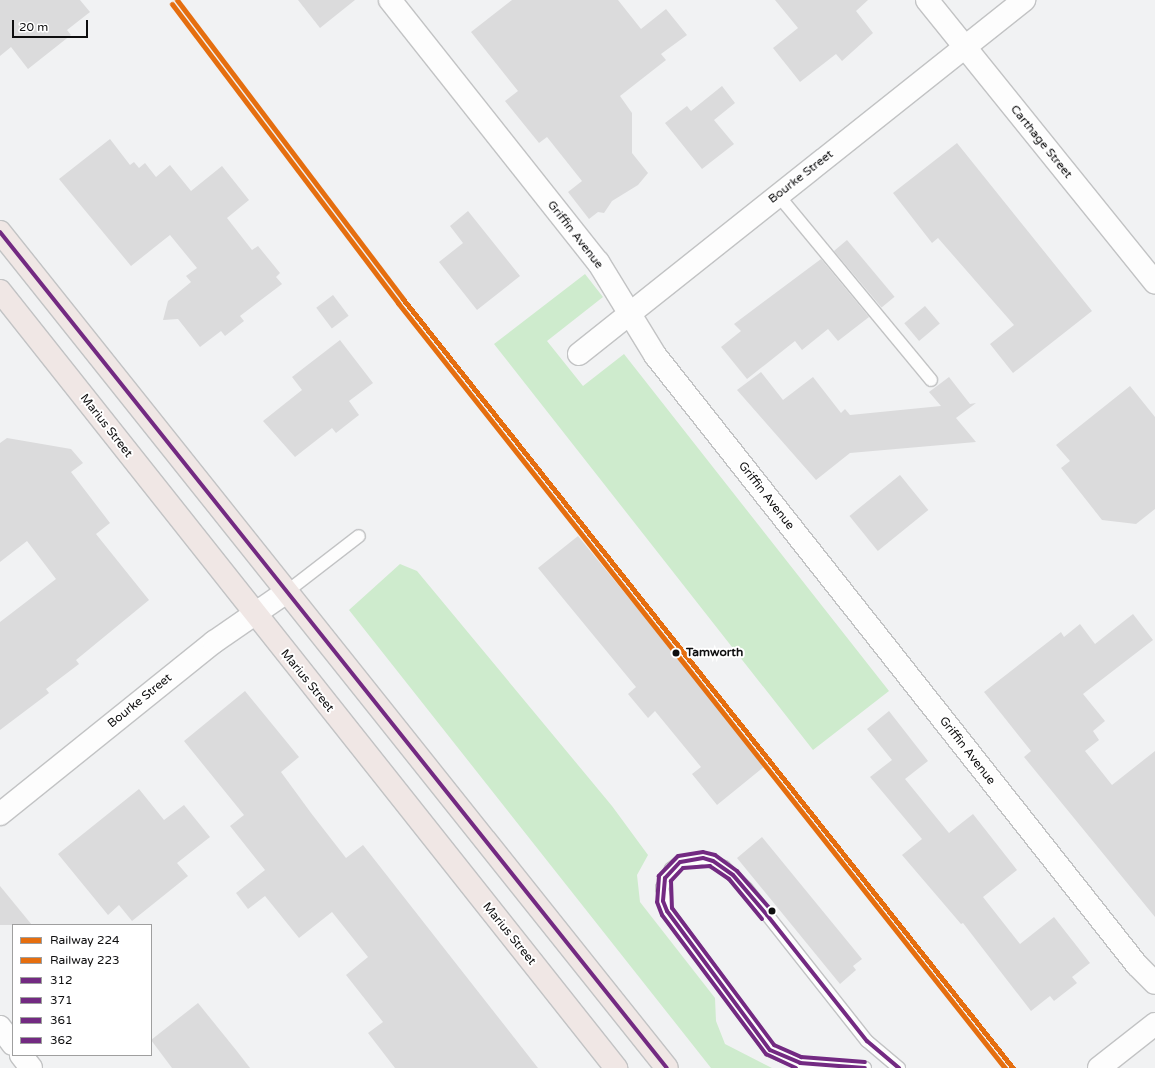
<!DOCTYPE html>
<style>
body{margin:0}
#map{position:relative;width:1155px;height:1068px;overflow:hidden;background:#f1f2f3;font-family:"Varela Round",sans-serif}
div>[style]{position:absolute}
.green>*{inset:0;background:#ceebcd}
.building>*{inset:0;background:#dbdbdc;transform-origin:0 0}
.roads{filter:drop-shadow(1px 0 #c2c3c4) drop-shadow(-1px 0 #c2c3c4) drop-shadow(0 1px #c2c3c4) drop-shadow(0 -1px #c2c3c4)}
.service>*{height:12px;margin:-6px;padding:0 6px;transform-origin:6px;border-radius:6px;background:#fdfdfd}
.minor>*{height:22px;margin:-11px;padding:0 11px;transform-origin:11px;border-radius:11px;background:#fdfdfd}
.primary>*{height:22px;margin:-11px;padding:0 11px;transform-origin:11px;border-radius:11px;background:#f0e7e5}
.bus-1>*{height:4px;margin:-2px;padding:0 2px;transform-origin:2px;border-radius:2px;background:#732a82}
.bus-2>*{height:4px;margin:-2px;padding:0 2px;transform-origin:2px;border-radius:2px;background:#732a82}
.bus-3>*{height:4px;margin:-2px;padding:0 2px;transform-origin:2px;border-radius:2px;background:#732a82}
.bus-4>*{height:4px;margin:-2px;padding:0 2px;transform-origin:2px;border-radius:2px;background:#732a82}
.rail-1>*{height:5px;margin:-2.5px;padding:0 2.5px;transform-origin:2.5px;border-radius:2.5px;background:#e56e0f}
.rail-2>*{height:5px;margin:-2.5px;padding:0 2.5px;transform-origin:2.5px;border-radius:2.5px;background:#e56e0f}
.dots>*{width:11px;height:11px;translate:-50% -50%;box-sizing:border-box;border:2px solid #fff;border-radius:50%}
span{translate:-50% -50%;white-space:nowrap;text-align:center;line-height:1.15;-webkit-text-stroke:4px #fff;paint-order:stroke}
.street-label{font-size:12px;color:#0e0e0f}
.stop-label{font-size:12px;color:#0e0e0f;font-weight:700}
.left{translate:0 -50%;text-align:left}
.legend{position:absolute;left:12px;top:924px;width:140px;height:132px;box-sizing:border-box;background:#fff;border:1px solid #9f9f9f;margin:0;padding:5px 7px;list-style:none;font-size:12px;color:#0e0e0f}
.legend li{display:flex;align-items:center;gap:8px;height:20px}
.legend b{width:20px;border:1px solid #9f9f9f}
.scale{position:absolute;left:12px;top:20px;width:76px;height:18px;box-sizing:border-box;border:2px solid #0e0e0f;border-top:0;padding-left:5px;font-size:12px;line-height:14px;white-space:nowrap;color:#0e0e0f;-webkit-text-stroke:3px #fff;paint-order:stroke}
</style>
<div id="map">
<div class="green">
<div style="clip-path:polygon(585px 274px,603px 297px,547px 341px,583px 386px,624px 354px,889px 691px,813px 750px,494px 344px)"></div>
<div style="clip-path:polygon(400px 564px,417px 571px,612px 806px,648px 855px,637px 875px,640px 902px,715px 998px,716px 1021px,725px 1044px,772px 1068px,711px 1068px,349px 610px)"></div>
</div>
<div class="building">
<div style="clip-path:polygon(0 0,80px 0,90px 12px,67px 30px,71px 35px,28px 69px,11px 47px,0 56px)"></div>
<div style="clip-path:polygon(298px 0,355px 0,320px 28px)"></div>
<div style="clip-path:polygon(512px 0,618px 0,641px 29px,666px 9px,687px 35px,661px 54px,666px 60px,620px 96px,632px 113px,632px 153px,648px 173px,638px 185px,612px 201px,604px 213px,598px 212px,589px 219px,568px 192px,582px 181px,547px 137px,539px 143px,505px 101px,518px 91px,471px 32px)"></div>
<div style="clip-path:polygon(775px 0,868px 0,856px 11px,873px 33px,842px 61px,836px 54px,800px 82px,773px 48px,798px 28px)"></div>
<div style="clip-path:polygon(722px 86px,735px 103px,714px 120px,734px 144px,702px 169px,665px 123px,687px 106px,691px 111px)"></div>
<div style="clip-path:polygon(110px 139px,130px 165px,134px 162px,139px 168px,145px 163px,156px 177px,170px 165px,191px 191px,222px 166px,249px 200px,227px 218px,252px 250px,258px 246px,280px 273px,276px 277px,282px 284px,240px 316px,244px 321px,225px 336px,221px 331px,200px 347px,178px 319px,163px 320px,168px 301px,191px 282px,186px 276px,197px 268px,170px 235px,131px 266px,59px 179px)"></div>
<div style="clip-path:polygon(957px 143px,1092px 311px,1013px 373px,990px 344px,1014px 325px,938px 238px,932px 243px,893px 193px)"></div>
<div style="clip-path:polygon(468px 211px,520px 276px,477px 310px,439px 262px,463px 243px,450px 226px)"></div>
<div style="left:847px;top:240px;width:74px;height:17px;rotate:50deg"></div>
<div style="clip-path:polygon(821px 259px,869px 317px,838px 341px,828px 329px,802px 350px,795px 341px,747px 379px,721px 347px,741px 331px,734px 324px)"></div>
<div style="left:333px;top:295px;width:26px;height:21px;rotate:53deg"></div>
<div style="left:925px;top:306px;width:23px;height:27px;rotate:50deg"></div>
<div style="clip-path:polygon(340px 340px,373px 383px,349px 401px,359px 415px,336px 433px,332px 428px,295px 457px,263px 421px,302px 390px,292px 377px)"></div>
<div style="clip-path:polygon(761px 372px,783px 400px,813px 377px,841px 413px,845px 409px,850px 415px,941px 406px,929px 392px,949px 377px,970px 404px,976px 403px,956px 418px,976px 442px,850px 453px,816px 480px,737px 390px)"></div>
<div style="clip-path:polygon(1130px 386px,1155px 417px,1155px 509px,1136px 524px,1102px 520px,1061px 468px,1070px 461px,1056px 445px)"></div>
<div style="clip-path:polygon(7px 438px,71px 449px,83px 463px,71px 472px,110px 523px,96px 534px,149px 600px,76px 660px,79px 664px,46px 689px,49px 693px,0 730px,0 622px,56px 579px,27px 541px,0 562px,0 443px)"></div>
<div style="left:900px;top:475px;width:45px;height:65px;rotate:51deg"></div>
<div style="clip-path:polygon(578px 536px,766px 765px,717px 805px,692px 774px,701px 767px,655px 711px,648px 718px,628px 694px,636px 687px,538px 568px)"></div>
<div style="clip-path:polygon(1133px 614px,1153px 640px,1083px 694px,1105px 721px,1093px 731px,1099px 740px,1085px 751px,1112px 785px,1155px 751px,1155px 917px,1024px 757px,1031px 751px,984px 692px,1061px 632px,1064px 637px,1080px 624px,1095px 644px)"></div>
<div style="clip-path:polygon(245px 691px,299px 757px,281px 772px,311px 813px,346px 858px,363px 845px,538px 1068px,395px 1068px,368px 1033px,383px 1022px,346px 975px,368px 957px,332px 912px,299px 938px,265px 896px,248px 909px,236px 893px,265px 870px,230px 826px,244px 815px,184px 741px)"></div>
<div style="clip-path:polygon(889px 711px,928px 761px,905px 779px,949px 833px,973px 814px,1017px 870px,983px 897px,1020px 944px,1054px 917px,1090px 963px,1072px 977px,1077px 983px,1054px 1001px,1050px 996px,1031px 1011px,963px 923px,961px 924px,902px 855px,922px 839px,870px 777px,892px 760px,867px 729px)"></div>
<div style="clip-path:polygon(139px 789px,164px 820px,184px 805px,210px 837px,177px 863px,188px 876px,132px 921px,119px 905px,108px 915px,58px 854px)"></div>
<div style="clip-path:polygon(762px 837px,862px 959px,853px 966px,856px 970px,840px 984px,737px 858px)"></div>
<div style="clip-path:polygon(0 886px,32px 925px,0 925px)"></div>
<div style="clip-path:polygon(198px 1003px,236px 1050px,250px 1068px,172px 1068px,151px 1040px)"></div>
</div>
<div class="roads">
<div class="service">
<div style="left:778px;top:195px;width:240px;rotate:50.4deg"></div>
<div style="left:285px;top:593px;width:93px;rotate:-37.6deg"></div>
<div style="left:865px;top:1068px;width:65px;rotate:-175.6deg"></div>
<div style="left:800px;top:1063px;width:33px;rotate:-157deg"></div>
<div style="left:770px;top:1050px;width:173px;rotate:-126.5deg"></div>
<div style="left:667px;top:911px;width:24px;rotate:-102deg"></div>
<div style="left:662px;top:888px;width:21px;rotate:-65deg"></div>
<div style="left:671px;top:869px;width:11px;rotate:-38deg"></div>
<div style="left:680px;top:862px;width:23px;rotate:-10deg"></div>
<div style="left:703px;top:858px;width:23px;rotate:23deg"></div>
<div style="left:724px;top:867px;width:30px;rotate:44deg"></div>
<div style="left:746px;top:888px;width:195px;rotate:51.7deg"></div>
<div style="left:867px;top:1041px;width:42px;rotate:40.2deg"></div>
</div>
<div class="minor">
<div style="left:390px;top:0;width:335px;rotate:51.6deg"></div>
<div style="left:598px;top:262px;width:109px;rotate:58.5deg"></div>
<div style="left:655px;top:355px;width:777px;rotate:51.69deg"></div>
<div style="left:1137px;top:965px;width:25px;rotate:45deg"></div>
<div style="left:927px;top:0;width:363px;rotate:51.1deg"></div>
<div style="left:579px;top:354px;width:569px;rotate:-38.5deg"></div>
<div style="left:0;top:814px;width:275px;rotate:-38.8deg"></div>
<div style="left:214px;top:642px;width:86px;rotate:-34.6deg"></div>
<div style="left:0;top:1027px;width:21px;rotate:53deg"></div>
<div style="left:21px;top:1055px;width:16px;rotate:52deg"></div>
<div style="left:1099px;top:1068px;width:71px;rotate:-38.2deg"></div>
</div>
<div class="primary">
<div style="left:0;top:232px;width:1069px;rotate:51.42deg"></div>
<div style="left:0;top:291px;width:992px;rotate:51.59deg"></div>
</div>
</div>
<div class="bus-1">
<div style="left:0;top:232px;width:1069px;rotate:51.42deg"></div>
<div style="left:767px;top:915px;width:52px;rotate:-130.4deg"></div>
<div style="left:733px;top:875px;width:24px;rotate:-145deg"></div>
<div style="left:713px;top:861px;width:10px;rotate:-163deg"></div>
<div style="left:703px;top:858px;width:23px;rotate:170deg"></div>
<div style="left:680px;top:862px;width:22px;rotate:133deg"></div>
<div style="left:665px;top:878px;width:23px;rotate:95deg"></div>
<div style="left:663px;top:901px;width:11px;rotate:68deg"></div>
<div style="left:667px;top:911px;width:173px;rotate:53.5deg"></div>
<div style="left:770px;top:1050px;width:33px;rotate:23deg"></div>
<div style="left:800px;top:1063px;width:65px;rotate:4.4deg"></div>
</div>
<div class="bus-2">
<div style="left:772px;top:911px;width:53px;rotate:-131.2deg"></div>
<div style="left:737px;top:871px;width:27px;rotate:-144deg"></div>
<div style="left:715px;top:855px;width:12px;rotate:-166deg"></div>
<div style="left:703px;top:852px;width:25px;rotate:171deg"></div>
<div style="left:678px;top:856px;width:28px;rotate:134deg"></div>
<div style="left:659px;top:876px;width:26px;rotate:94deg"></div>
<div style="left:657px;top:902px;width:14px;rotate:69deg"></div>
<div style="left:662px;top:915px;width:174px;rotate:53.2deg"></div>
<div style="left:766px;top:1054px;width:33px;rotate:25deg"></div>
</div>
<div class="bus-3">
<div style="left:762px;top:919px;width:52px;rotate:-129.5deg"></div>
<div style="left:729px;top:879px;width:23px;rotate:-146deg"></div>
<div style="left:710px;top:866px;width:27px;rotate:176deg"></div>
<div style="left:683px;top:868px;width:18px;rotate:133deg"></div>
<div style="left:671px;top:881px;width:27px;rotate:88deg"></div>
<div style="left:672px;top:908px;width:171px;rotate:53.3deg"></div>
<div style="left:774px;top:1045px;width:30px;rotate:24deg"></div>
<div style="left:801px;top:1057px;width:64px;rotate:4.5deg"></div>
</div>
<div class="bus-4">
<div style="left:767px;top:915px;width:161px;rotate:51.6deg"></div>
<div style="left:867px;top:1041px;width:42px;rotate:40.2deg"></div>
</div>
<div class="rail-1">
<div style="left:177px;top:0;width:375px;rotate:52.9deg"></div>
<div style="left:403px;top:299px;width:982px;rotate:51.58deg"></div>
</div>
<div class="rail-2">
<div style="left:172px;top:4px;width:375px;rotate:52.9deg"></div>
<div style="left:398px;top:303px;width:977px;rotate:51.57deg"></div>
</div>
<div class="dots">
<div style="left:676px;top:653px;background:#0e0e0f"></div>
<div style="left:772px;top:911px;background:#0e0e0f"></div>
</div>
<div class="street-label">
<span style="left:1041px;top:142px;rotate:51deg">Carthage Street</span>
<span style="left:801px;top:177px;rotate:-38deg">Bourke Street</span>
<span style="left:575px;top:235px;rotate:52deg">Griffin Avenue</span>
<span style="left:106px;top:426px;rotate:52deg">Marius Street</span>
<span style="left:766px;top:496px;rotate:52deg">Griffin Avenue</span>
<span style="left:307px;top:681px;rotate:51deg">Marius Street</span>
<span style="left:140px;top:701px;rotate:-39deg">Bourke Street</span>
<span style="left:967px;top:751px;rotate:52deg">Griffin Avenue</span>
<span style="left:509px;top:934px;rotate:51deg">Marius Street</span>
</div>
<div class="stop-label">
<span class="left" style="left:686px;top:653px">Tamworth</span>
</div>
<ul class="legend">
<li><b style="height:5px;background:#e56e0f"></b>Railway 224</li>
<li><b style="height:5px;background:#e56e0f"></b>Railway 223</li>
<li><b style="height:5px;background:#732a82"></b>312</li>
<li><b style="height:5px;background:#732a82"></b>371</li>
<li><b style="height:5px;background:#732a82"></b>361</li>
<li><b style="height:5px;background:#732a82"></b>362</li>
</ul>
<div class="scale">20 m</div>
</div>
